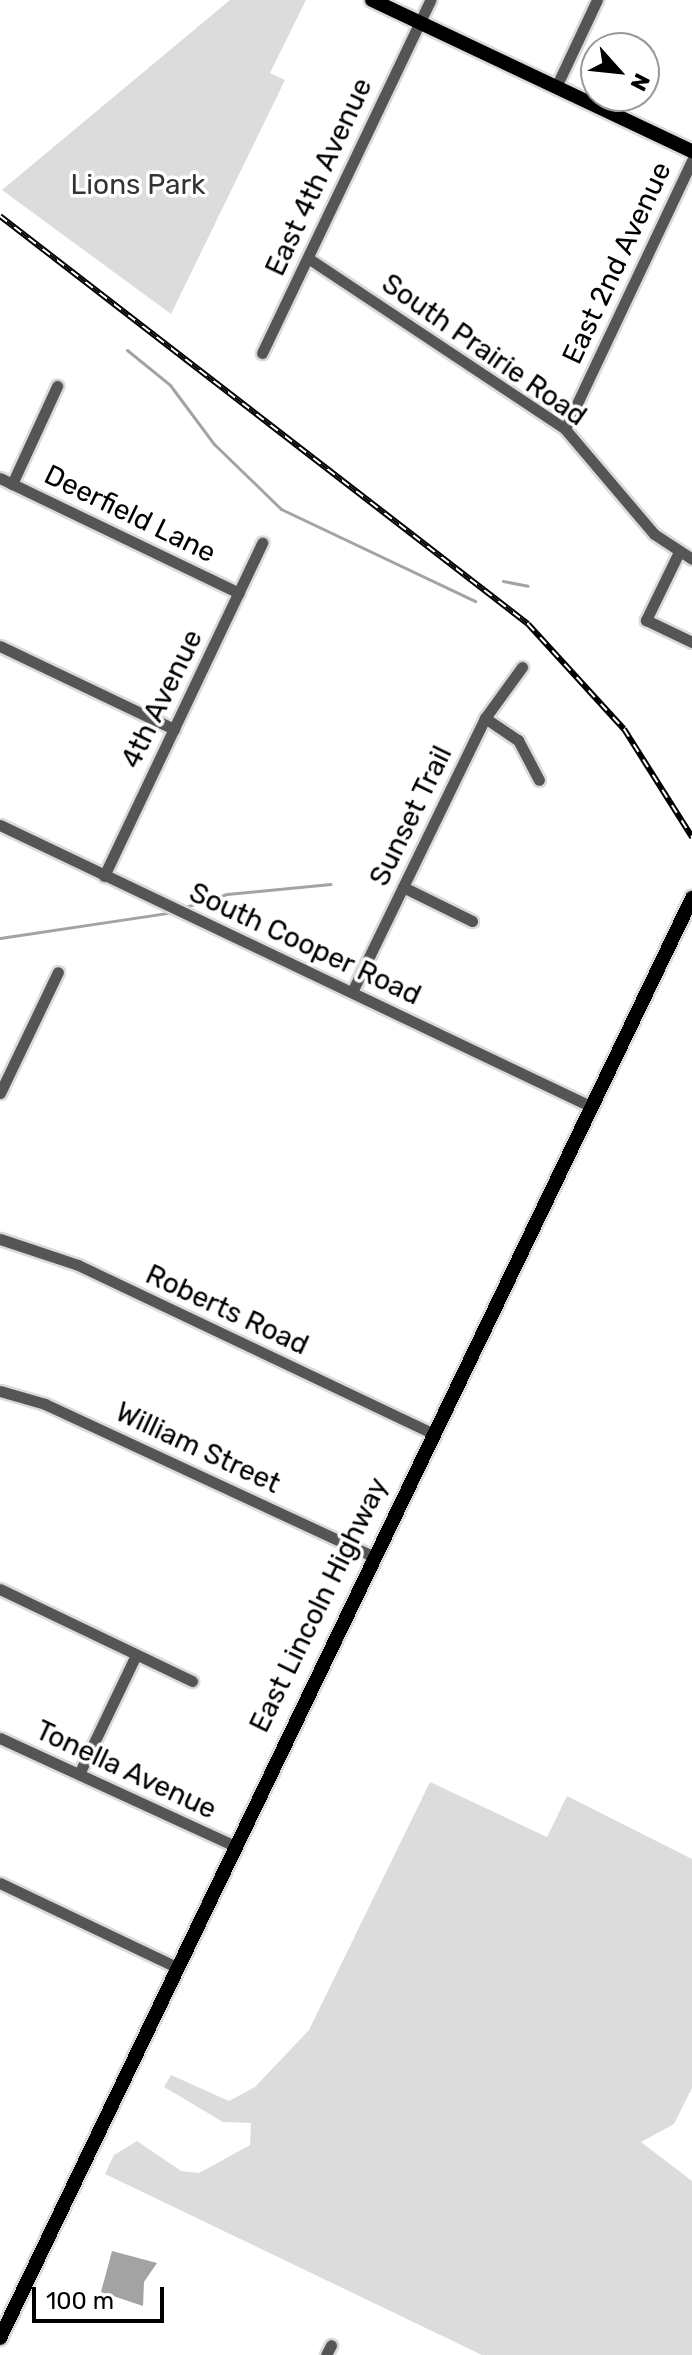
<!DOCTYPE html>
<style>
body{margin:0}
#map{position:relative;width:692px;height:2355px;overflow:hidden;background:#fff;font-family:Rubik,sans-serif}
div>[style]{position:absolute}
.green>*{inset:0;background:#dcdcdc}
.water>*{inset:0;background:#a3a3a3}
.stream>*{height:3px;margin:-1.5px;padding:0 1.5px;transform-origin:1.5px;border-radius:1.5px;background:#a3a3a3}
.roads{filter:drop-shadow(2px 0 #dbdbdb) drop-shadow(-2px 0 #dbdbdb) drop-shadow(0 2px #dbdbdb) drop-shadow(0 -2px #dbdbdb)}
.minor>*{height:11px;margin:-5.5px;padding:0 5.5px;transform-origin:5.5px;border-radius:5.5px;background:#555}
.major>*{height:14px;margin:-7px;padding:0 7px;transform-origin:7px;border-radius:7px;background:#000}
.rail>*{height:6px;margin-top:-3px;transform-origin:0;background:repeating-linear-gradient(90deg,#fff 0 9px,#000 0 18px);box-sizing:border-box;border-block:2px solid #000}
span{translate:-50% -50%;white-space:nowrap;text-align:center;line-height:1.15;-webkit-text-stroke:7px #fff;paint-order:stroke}
.street-label{font-size:28px;color:#000}
.park-label{font-size:28px;color:#333}
.north{position:absolute;left:580px;top:32px;width:80px;height:80px;box-sizing:border-box;background:#fff;border:2px solid #999;border-radius:50%;rotate:117deg;font-size:22px;font-weight:700;line-height:32px;text-align:center;color:#000}
.north::after{content:'';display:block;margin:auto;width:28px;height:36px;background:#000;clip-path:polygon(50% 0,100% 100%,50% 72%,0 100%)}
.scale{position:absolute;left:32px;top:2287px;width:132px;height:36px;box-sizing:border-box;border:4px solid #000;border-top:0;padding-left:10px;font-size:24px;line-height:28px;white-space:nowrap;color:#000;-webkit-text-stroke:6px #fff;paint-order:stroke}
</style>
<div id="map">
<div class="green">
<div style="clip-path:polygon(230px 0,306px 0,270px 73px,285px 80px,171px 314px,2px 190px)"></div>
<div style="clip-path:polygon(430px 1782px,547px 1837px,567px 1796px,692px 1859px,692px 2088px,674px 2124px,641px 2142px,692px 2181px,692px 2355px,482px 2355px,105px 2174px,114px 2155px,137px 2141px,181px 2171px,199px 2173px,250px 2145px,251px 2123px,223px 2122px,164px 2087px,171px 2075px,229px 2101px,255px 2087px,309px 2030px)"></div>
</div>
<div class="water">
<div style="clip-path:polygon(112px 2251px,157px 2263px,144px 2282px,143px 2306px,101px 2292px)"></div>
</div>
<div class="stream">
<div style="left:127px;top:350px;width:55px;rotate:39.1deg"></div>
<div style="left:170px;top:385px;width:74px;rotate:53.3deg"></div>
<div style="left:214px;top:444px;width:93px;rotate:44.1deg"></div>
<div style="left:281px;top:509px;width:215px;rotate:25.4deg"></div>
<div style="left:503px;top:581px;width:25px;rotate:11deg"></div>
<div style="left:182px;top:908px;width:47px;rotate:-17.3deg"></div>
<div style="left:227px;top:894px;width:104px;rotate:-5.5deg"></div>
<div style="left:0;top:938px;width:170px;rotate:-8.5deg"></div>
</div>
<div class="roads">
<div class="minor">
<div style="left:556px;top:87px;width:96px;rotate:-64.8deg"></div>
<div style="left:308px;top:258px;width:309px;rotate:33.6deg"></div>
<div style="left:565px;top:429px;width:138px;rotate:49.7deg"></div>
<div style="left:654px;top:534px;width:45px;rotate:33.3deg"></div>
<div style="left:262px;top:353px;width:391px;rotate:-64.5deg"></div>
<div style="left:565px;top:429px;width:297px;rotate:-64.7deg"></div>
<div style="left:0;top:478px;width:265px;rotate:25.7deg"></div>
<div style="left:12px;top:484px;width:108px;rotate:-65.3deg"></div>
<div style="left:679px;top:552px;width:76px;rotate:115.9deg"></div>
<div style="left:646px;top:620px;width:51px;rotate:25.6deg"></div>
<div style="left:0;top:646px;width:193px;rotate:25.5deg"></div>
<div style="left:485px;top:718px;width:40px;rotate:34deg"></div>
<div style="left:518px;top:740px;width:45px;rotate:62.3deg"></div>
<div style="left:0;top:825px;width:653px;rotate:25.47deg"></div>
<div style="left:104px;top:876px;width:369px;rotate:-64.6deg"></div>
<div style="left:403px;top:887px;width:77px;rotate:26.2deg"></div>
<div style="left:352px;top:992px;width:305px;rotate:-64.1deg"></div>
<div style="left:485px;top:718px;width:63px;rotate:-54deg"></div>
<div style="left:0;top:1093px;width:134px;rotate:-64.4deg"></div>
<div style="left:0;top:1239px;width:82px;rotate:18.4deg"></div>
<div style="left:78px;top:1265px;width:390px;rotate:25.4deg"></div>
<div style="left:0;top:1391px;width:47px;rotate:16.1deg"></div>
<div style="left:45px;top:1404px;width:362px;rotate:24.9deg"></div>
<div style="left:0;top:1589px;width:213px;rotate:25.6deg"></div>
<div style="left:0;top:1738px;width:256px;rotate:24.7deg"></div>
<div style="left:79px;top:1774px;width:132px;rotate:-64.4deg"></div>
<div style="left:0;top:1883px;width:195px;rotate:25.5deg"></div>
<div style="left:326px;top:2355px;width:11px;rotate:-63deg"></div>
</div>
<div class="major">
<div style="left:372px;top:0;width:354px;rotate:25.3deg"></div>
<div style="left:0;top:2338px;width:1598px;rotate:-64.33deg"></div>
</div>
</div>
<div class="rail">
<div style="left:0;top:216px;width:667px;rotate:37.69deg"></div>
<div style="left:528px;top:624px;width:142px;rotate:47.6deg"></div>
<div style="left:624px;top:729px;width:128px;rotate:57.8deg"></div>
</div>
<div class="street-label">
<span style="left:319px;top:177px;rotate:-65deg">East 4th Avenue</span>
<span style="left:617px;top:263px;rotate:-65deg">East 2nd Avenue</span>
<span style="left:484px;top:350px;rotate:35deg">South Prairie Road</span>
<span style="left:130px;top:514px;rotate:26deg">Deerfield Lane</span>
<span style="left:162px;top:699px;rotate:-64deg">4th Avenue</span>
<span style="left:411px;top:816px;rotate:-64deg">Sunset Trail</span>
<span style="left:305px;top:944px;rotate:25deg">South Cooper Road</span>
<span style="left:227px;top:1310px;rotate:25deg">Roberts Road</span>
<span style="left:198px;top:1448px;rotate:25deg">William Street</span>
<span style="left:319px;top:1605px;rotate:-64deg">East Lincoln Highway</span>
<span style="left:126px;top:1770px;rotate:25deg">Tonella Avenue</span>
</div>
<div class="park-label">
<span style="left:138px;top:185px">Lions Park</span>
</div>
<div class="north">N</div>
<div class="scale">100 m</div>
</div>
